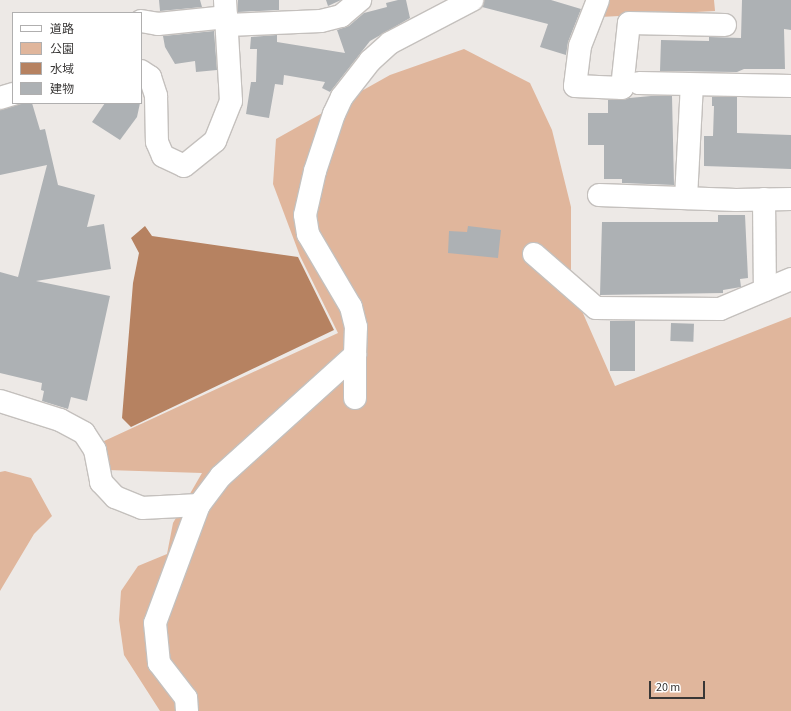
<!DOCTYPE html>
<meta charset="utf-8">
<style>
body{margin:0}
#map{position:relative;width:791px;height:711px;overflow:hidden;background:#ede9e6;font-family:"Source Sans 3","Noto Sans JP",sans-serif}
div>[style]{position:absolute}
.green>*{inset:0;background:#e0b69c}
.water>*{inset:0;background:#b68261}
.building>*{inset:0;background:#adb1b4;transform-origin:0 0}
.roads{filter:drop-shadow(1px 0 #c4c0bd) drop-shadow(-1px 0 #c4c0bd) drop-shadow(0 1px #c4c0bd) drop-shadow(0 -1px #c4c0bd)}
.minor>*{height:22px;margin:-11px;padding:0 11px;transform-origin:11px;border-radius:11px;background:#fff}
span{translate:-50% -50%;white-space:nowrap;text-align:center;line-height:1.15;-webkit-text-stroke:3.5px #fff;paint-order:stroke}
.legend{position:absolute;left:12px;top:12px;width:130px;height:92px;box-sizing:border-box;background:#fff;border:1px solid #b0afaf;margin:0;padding:5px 7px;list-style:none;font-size:12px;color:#393736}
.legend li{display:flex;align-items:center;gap:8px;height:20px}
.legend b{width:20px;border:1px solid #b0afaf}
.scale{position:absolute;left:649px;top:681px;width:56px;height:18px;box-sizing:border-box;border:2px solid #393736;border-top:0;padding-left:5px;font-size:12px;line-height:14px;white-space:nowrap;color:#393736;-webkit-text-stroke:3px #fff;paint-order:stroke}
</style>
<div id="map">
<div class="green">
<div style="clip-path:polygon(607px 0,714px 0,715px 11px,600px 17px)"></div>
<div style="clip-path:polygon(464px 49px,530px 83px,552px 130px,571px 207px,571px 286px,615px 386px,791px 317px,791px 711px,160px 711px,124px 655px,119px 620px,121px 591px,138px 566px,167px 554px,173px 523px,202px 473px,107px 470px,102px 442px,338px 333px,300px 256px,273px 184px,276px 139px,390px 75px)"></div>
<div style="clip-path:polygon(5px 471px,31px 478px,52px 516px,34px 534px,0 591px,0 472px)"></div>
</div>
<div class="water">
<div style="clip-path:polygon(145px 226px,152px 236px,298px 257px,334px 330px,131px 427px,122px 418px,133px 283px,139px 253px,131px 238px)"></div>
</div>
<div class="building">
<div style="clip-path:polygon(159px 0,200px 0,202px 7px,160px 11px)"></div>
<div style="clip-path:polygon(238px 0,279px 0,279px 10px,238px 12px)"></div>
<div style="clip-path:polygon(326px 0,341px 0,328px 6px)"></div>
<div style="clip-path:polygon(398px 0,406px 0,410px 18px,370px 41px,330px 92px,322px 88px,325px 82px,284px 75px,283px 85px,275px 84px,269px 118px,246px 114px,251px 82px,256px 82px,257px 49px,250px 49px,251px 37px,277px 35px,277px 42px,345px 53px,337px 30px,349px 26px,364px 13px,387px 7px,386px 3px)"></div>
<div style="clip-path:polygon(484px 0,551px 0,581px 9px,568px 42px,566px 55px,540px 47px,548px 24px,482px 7px)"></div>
<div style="clip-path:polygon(742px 0,791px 0,791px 30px,784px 29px,785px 69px,744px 69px,737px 72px,660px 71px,661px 40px,709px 41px,709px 37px,741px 38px)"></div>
<div style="clip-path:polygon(214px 31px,217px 70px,196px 72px,195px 61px,175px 64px,165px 47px,163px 36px)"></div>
<div style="clip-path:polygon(651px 96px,672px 96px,674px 185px,622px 183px,622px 179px,604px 179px,604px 145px,588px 145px,588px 113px,608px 113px,608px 100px)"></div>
<div style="clip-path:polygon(712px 97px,737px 97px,737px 133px,791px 135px,791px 169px,704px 166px,704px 136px,713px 136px,714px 106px,712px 106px)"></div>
<div style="clip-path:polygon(21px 103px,32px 103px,40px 130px,45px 129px,58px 185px,95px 195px,87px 227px,104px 224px,111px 269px,36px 281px,110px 296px,87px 401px,71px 397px,68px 409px,42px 401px,44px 391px,41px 390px,42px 383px,0 373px,0 272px,18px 277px,47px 165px,0 175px,0 110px)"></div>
<div style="clip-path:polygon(105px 103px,140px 103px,137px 117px,120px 140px,92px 122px)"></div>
<div style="clip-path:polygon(718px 215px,745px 215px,748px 278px,740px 279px,741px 287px,723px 290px,723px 293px,600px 295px,602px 222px,718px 222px)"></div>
<div style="clip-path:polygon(468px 226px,501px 230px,498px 258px,448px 253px,449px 231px,467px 232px)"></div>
<div style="left:610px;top:321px;width:25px;height:50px"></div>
<div style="left:671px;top:323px;width:23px;height:18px;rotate:2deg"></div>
</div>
<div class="roads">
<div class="minor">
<div style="left:598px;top:0;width:49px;rotate:111.4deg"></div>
<div style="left:580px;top:46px;width:40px;rotate:97.1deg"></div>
<div style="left:575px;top:86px;width:47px;rotate:2.4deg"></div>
<div style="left:622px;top:88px;width:65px;rotate:-83.9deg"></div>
<div style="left:629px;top:23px;width:96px;rotate:1.2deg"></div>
<div style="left:141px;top:21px;width:17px;rotate:10deg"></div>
<div style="left:158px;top:24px;width:69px;rotate:-5.8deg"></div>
<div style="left:228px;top:25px;width:93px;rotate:-2.5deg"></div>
<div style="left:321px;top:21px;width:21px;rotate:-14deg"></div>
<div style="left:341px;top:16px;width:25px;rotate:-40deg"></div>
<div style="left:141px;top:71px;width:11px;rotate:34deg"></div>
<div style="left:150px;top:77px;width:20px;rotate:72deg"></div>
<div style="left:156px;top:96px;width:46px;rotate:88.8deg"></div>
<div style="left:157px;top:142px;width:15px;rotate:67deg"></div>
<div style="left:163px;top:156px;width:23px;rotate:25deg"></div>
<div style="left:184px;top:166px;width:40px;rotate:-39deg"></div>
<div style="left:215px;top:141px;width:43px;rotate:-68.2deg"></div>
<div style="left:231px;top:101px;width:101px;rotate:-93.4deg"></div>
<div style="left:639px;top:83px;width:152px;rotate:1.1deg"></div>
<div style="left:0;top:98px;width:14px;rotate:-17deg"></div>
<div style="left:599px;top:195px;width:137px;rotate:2.1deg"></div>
<div style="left:736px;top:200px;width:55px;rotate:-1deg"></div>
<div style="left:686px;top:198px;width:113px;rotate:-87deg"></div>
<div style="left:764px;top:199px;width:91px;rotate:89.4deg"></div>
<div style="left:534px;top:254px;width:82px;rotate:41.1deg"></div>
<div style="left:596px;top:308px;width:124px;rotate:0.5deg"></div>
<div style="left:720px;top:309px;width:77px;rotate:-22.9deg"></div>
<div style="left:355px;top:398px;width:43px;rotate:-90deg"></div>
<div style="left:0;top:401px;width:63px;rotate:17.6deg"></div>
<div style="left:60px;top:420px;width:27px;rotate:28deg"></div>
<div style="left:84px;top:433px;width:20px;rotate:57deg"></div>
<div style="left:95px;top:450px;width:33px;rotate:79deg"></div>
<div style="left:101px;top:482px;width:21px;rotate:47deg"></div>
<div style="left:115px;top:497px;width:29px;rotate:22deg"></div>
<div style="left:142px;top:508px;width:57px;rotate:-3deg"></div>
<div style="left:187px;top:711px;width:13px;rotate:-94deg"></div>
<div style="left:186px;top:698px;width:44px;rotate:-127.6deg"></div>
<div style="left:159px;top:663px;width:40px;rotate:-95.7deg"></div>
<div style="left:155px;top:623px;width:126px;rotate:-69.6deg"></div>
<div style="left:199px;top:505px;width:36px;rotate:-53deg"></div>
<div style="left:221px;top:476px;width:181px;rotate:-42.1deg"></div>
<div style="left:355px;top:355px;width:28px;rotate:-88deg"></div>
<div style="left:356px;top:327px;width:21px;rotate:-104deg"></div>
<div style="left:351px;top:307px;width:85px;rotate:-120.5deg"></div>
<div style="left:308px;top:234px;width:19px;rotate:-99deg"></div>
<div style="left:305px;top:215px;width:45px;rotate:-77.2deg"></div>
<div style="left:315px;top:171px;width:60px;rotate:-71.6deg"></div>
<div style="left:334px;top:114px;width:19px;rotate:-65deg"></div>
<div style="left:342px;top:97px;width:46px;rotate:-52.1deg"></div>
<div style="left:370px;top:61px;width:27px;rotate:-42deg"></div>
<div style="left:390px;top:43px;width:93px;rotate:-27.7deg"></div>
</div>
</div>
<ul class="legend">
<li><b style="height:5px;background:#fff"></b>道路</li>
<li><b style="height:11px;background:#e0b69c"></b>公園</li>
<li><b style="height:11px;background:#b68261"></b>水域</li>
<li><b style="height:11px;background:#adb1b4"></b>建物</li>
</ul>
<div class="scale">20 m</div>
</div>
